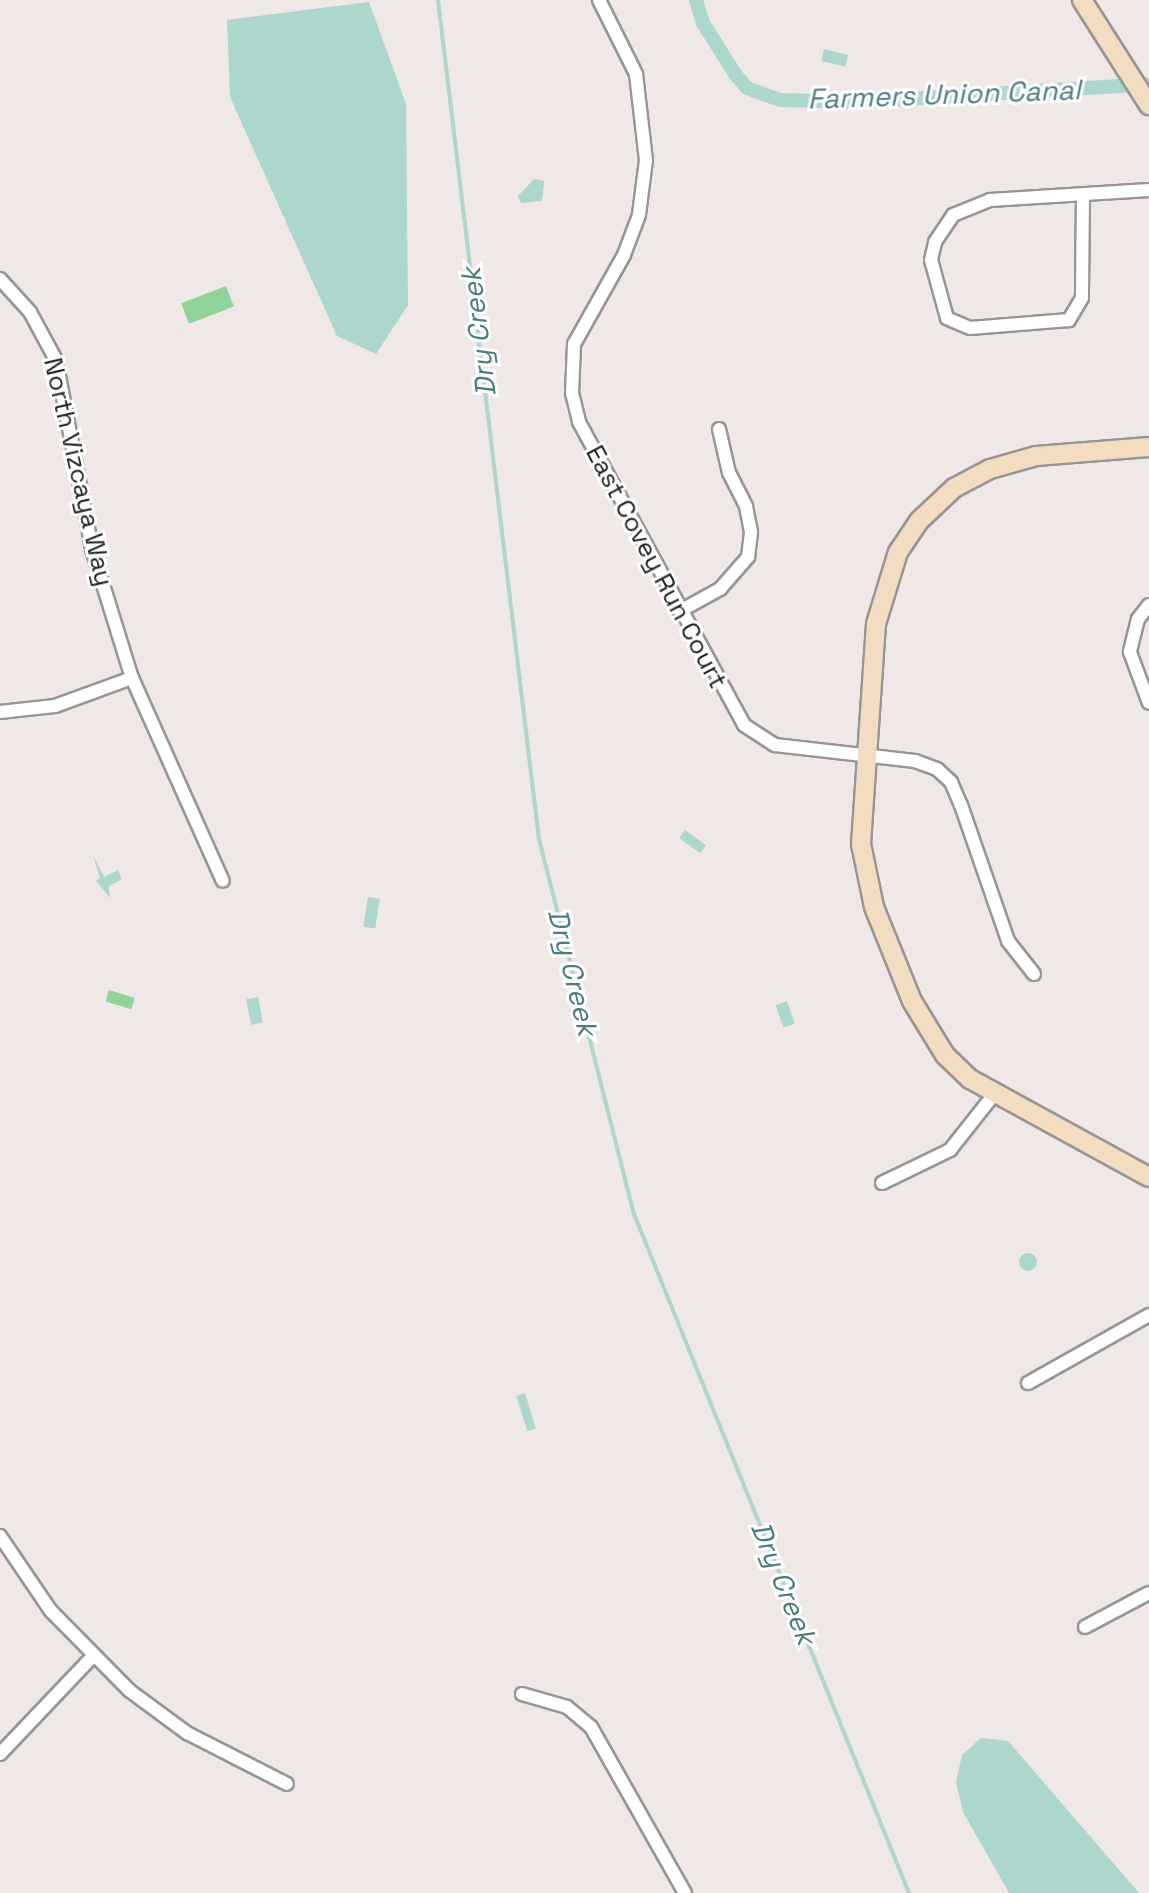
<!DOCTYPE html>
<style>
body{margin:0}
#map{position:relative;width:1149px;height:1893px;overflow:hidden;background:#efe8e7;font-family:"Space Grotesk",sans-serif}
div>[style]{position:absolute}
.pitch>*{inset:0;background:#8ed498;transform-origin:0 0}
.water>*{inset:0;background:#acd7cc;transform-origin:0 0}
.round{border-radius:50%}
.stream>*{height:4px;margin:-2px;padding:0 2px;transform-origin:2px;border-radius:2px;background:#acd7cc}
.canal>*{height:14px;margin:-7px;padding:0 7px;transform-origin:7px;border-radius:7px;background:#acd7cc}
.roads{filter:drop-shadow(2px 0 #969696) drop-shadow(-2px 0 #969696) drop-shadow(0 2px #969696) drop-shadow(0 -2px #969696)}
.street>*{height:12px;margin:-6px;padding:0 6px;transform-origin:6px;border-radius:6px;background:#fff}
.secondary>*{height:18px;margin:-9px;padding:0 9px;transform-origin:9px;border-radius:9px;background:#f2ddc1}
span{translate:-50% -50%;white-space:nowrap;text-align:center;line-height:1.15;-webkit-text-stroke:6px #fff;paint-order:stroke}
.street-label{font-size:26px;color:#1f1f1f}
.water-label{font-size:28px;color:#467e7f;font-style:italic}
</style>
<div id="map">
<div class="pitch">
<div style="left:226px;top:286px;width:22px;height:48px;rotate:69deg"></div>
<div style="left:109px;top:990px;width:27px;height:12px;rotate:17deg"></div>
</div>
<div class="water">
<div style="clip-path:polygon(369px 2px,406px 104px,408px 305px,376px 354px,337px 336px,230px 97px,227px 20px)"></div>
<div style="left:824px;top:49px;width:25px;height:12px;rotate:14deg"></div>
<div style="clip-path:polygon(534px 179px,544px 181px,542px 201px,521px 203px,518px 196px)"></div>
<div style="left:685px;top:830px;width:26px;height:10px;rotate:36deg"></div>
<div style="clip-path:polygon(93px 855px,104px 877px,118px 870px,122px 879px,109px 886px,110px 898px,96px 881px,100px 878px)"></div>
<div style="left:368px;top:897px;width:12px;height:30px;rotate:9deg"></div>
<div style="left:258px;top:997px;width:26px;height:12px;rotate:79deg"></div>
<div style="left:787px;top:1001px;width:24px;height:12px;rotate:71deg"></div>
<div class="round" style="left:1019px;top:1253px;width:18px;height:18px"></div>
<div style="left:525px;top:1393px;width:37px;height:9px;rotate:73deg"></div>
<div style="clip-path:polygon(981px 1738px,1008px 1741px,1139px 1893px,1009px 1893px,963px 1812px,956px 1782px,962px 1755px)"></div>
</div>
<div class="stream">
<div style="left:438px;top:0;width:845px;rotate:83.14deg"></div>
<div style="left:539px;top:839px;width:387px;rotate:75.8deg"></div>
<div style="left:634px;top:1214px;width:733px;rotate:67.95deg"></div>
</div>
<div class="canal">
<div style="left:696px;top:0;width:24px;rotate:73deg"></div>
<div style="left:703px;top:23px;width:60px;rotate:57.9deg"></div>
<div style="left:735px;top:74px;width:18px;rotate:49deg"></div>
<div style="left:747px;top:88px;width:35px;rotate:20deg"></div>
<div style="left:780px;top:100px;width:78px;rotate:1.5deg"></div>
<div style="left:858px;top:102px;width:292px;rotate:-3.5deg"></div>
</div>
<div class="roads">
<div class="street">
<div style="left:599px;top:0;width:83px;rotate:63.4deg"></div>
<div style="left:636px;top:74px;width:87px;rotate:83.4deg"></div>
<div style="left:646px;top:160px;width:55px;rotate:97.3deg"></div>
<div style="left:639px;top:215px;width:43px;rotate:110.6deg"></div>
<div style="left:624px;top:255px;width:102px;rotate:119.3deg"></div>
<div style="left:574px;top:344px;width:49px;rotate:92.3deg"></div>
<div style="left:572px;top:393px;width:30px;rotate:76deg"></div>
<div style="left:579px;top:422px;width:345px;rotate:61.4deg"></div>
<div style="left:744px;top:725px;width:37px;rotate:33deg"></div>
<div style="left:775px;top:745px;width:141px;rotate:6.5deg"></div>
<div style="left:915px;top:761px;width:23px;rotate:20deg"></div>
<div style="left:937px;top:769px;width:19px;rotate:43deg"></div>
<div style="left:951px;top:782px;width:25px;rotate:67deg"></div>
<div style="left:961px;top:805px;width:144px;rotate:70.9deg"></div>
<div style="left:1008px;top:941px;width:42px;rotate:51.8deg"></div>
<div style="left:1083px;top:195px;width:103px;rotate:90.6deg"></div>
<div style="left:1082px;top:298px;width:26px;rotate:121deg"></div>
<div style="left:1069px;top:320px;width:99px;rotate:175.4deg"></div>
<div style="left:970px;top:328px;width:25px;rotate:-157deg"></div>
<div style="left:947px;top:318px;width:60px;rotate:-105.4deg"></div>
<div style="left:931px;top:260px;width:18px;rotate:-77deg"></div>
<div style="left:935px;top:242px;width:32px;rotate:-56deg"></div>
<div style="left:953px;top:215px;width:40px;rotate:-22deg"></div>
<div style="left:990px;top:200px;width:159px;rotate:-3.6deg"></div>
<div style="left:0;top:279px;width:45px;rotate:47.7deg"></div>
<div style="left:30px;top:312px;width:55px;rotate:61.6deg"></div>
<div style="left:56px;top:360px;width:192px;rotate:79.2deg"></div>
<div style="left:92px;top:549px;width:135px;rotate:72.8deg"></div>
<div style="left:132px;top:678px;width:222px;rotate:65.9deg"></div>
<div style="left:1149px;top:605px;width:18px;rotate:128deg"></div>
<div style="left:1138px;top:619px;width:34px;rotate:104deg"></div>
<div style="left:1130px;top:652px;width:54px;rotate:69.6deg"></div>
<div style="left:680px;top:611px;width:46px;rotate:-28.8deg"></div>
<div style="left:720px;top:589px;width:43px;rotate:-48.8deg"></div>
<div style="left:748px;top:557px;width:25px;rotate:-83deg"></div>
<div style="left:751px;top:532px;width:26px;rotate:-101deg"></div>
<div style="left:746px;top:506px;width:37px;rotate:-117deg"></div>
<div style="left:729px;top:473px;width:45px;rotate:-102.8deg"></div>
<div style="left:0;top:712px;width:55px;rotate:-6.2deg"></div>
<div style="left:55px;top:706px;width:82px;rotate:-20deg"></div>
<div style="left:882px;top:1183px;width:76px;rotate:-25.9deg"></div>
<div style="left:950px;top:1150px;width:73px;rotate:-51.7deg"></div>
<div style="left:1028px;top:1383px;width:139px;rotate:-29.3deg"></div>
<div style="left:0;top:1536px;width:91px;rotate:55.8deg"></div>
<div style="left:51px;top:1611px;width:112px;rotate:45.4deg"></div>
<div style="left:130px;top:1691px;width:71px;rotate:36.4deg"></div>
<div style="left:187px;top:1733px;width:112px;rotate:27deg"></div>
<div style="left:1085px;top:1627px;width:72px;rotate:-28deg"></div>
<div style="left:522px;top:1694px;width:47px;rotate:16.1deg"></div>
<div style="left:567px;top:1707px;width:31px;rotate:40deg"></div>
<div style="left:591px;top:1727px;width:191px;rotate:60.5deg"></div>
<div style="left:0;top:1754px;width:135px;rotate:-46.5deg"></div>
</div>
<div class="secondary">
<div style="left:1082px;top:0;width:125px;rotate:57.5deg"></div>
<div style="left:1149px;top:447px;width:113px;rotate:175.4deg"></div>
<div style="left:1036px;top:456px;width:48px;rotate:164.2deg"></div>
<div style="left:990px;top:469px;width:41px;rotate:152.2deg"></div>
<div style="left:954px;top:488px;width:48px;rotate:136.7deg"></div>
<div style="left:919px;top:521px;width:37px;rotate:124deg"></div>
<div style="left:898px;top:552px;width:75px;rotate:107deg"></div>
<div style="left:876px;top:624px;width:221px;rotate:93.9deg"></div>
<div style="left:861px;top:844px;width:64px;rotate:78.3deg"></div>
<div style="left:874px;top:907px;width:101px;rotate:68deg"></div>
<div style="left:912px;top:1001px;width:63px;rotate:58.6deg"></div>
<div style="left:945px;top:1055px;width:35px;rotate:44deg"></div>
<div style="left:970px;top:1079px;width:204px;rotate:28.7deg"></div>
</div>
</div>
<div class="street-label">
<span style="left:78px;top:472px;rotate:77deg">North Vizcaya Way</span>
<span style="left:656px;top:567px;rotate:62deg">East Covey Run Court</span>
</div>
<div class="water-label">
<span style="left:944px;top:94px;rotate:-2deg">Farmers Union Canal</span>
<span style="left:478px;top:332px;rotate:-97deg">Dry Creek</span>
<span style="left:573px;top:972px;rotate:76deg">Dry Creek</span>
<span style="left:784px;top:1583px;rotate:68deg">Dry Creek</span>
</div>
</div>
